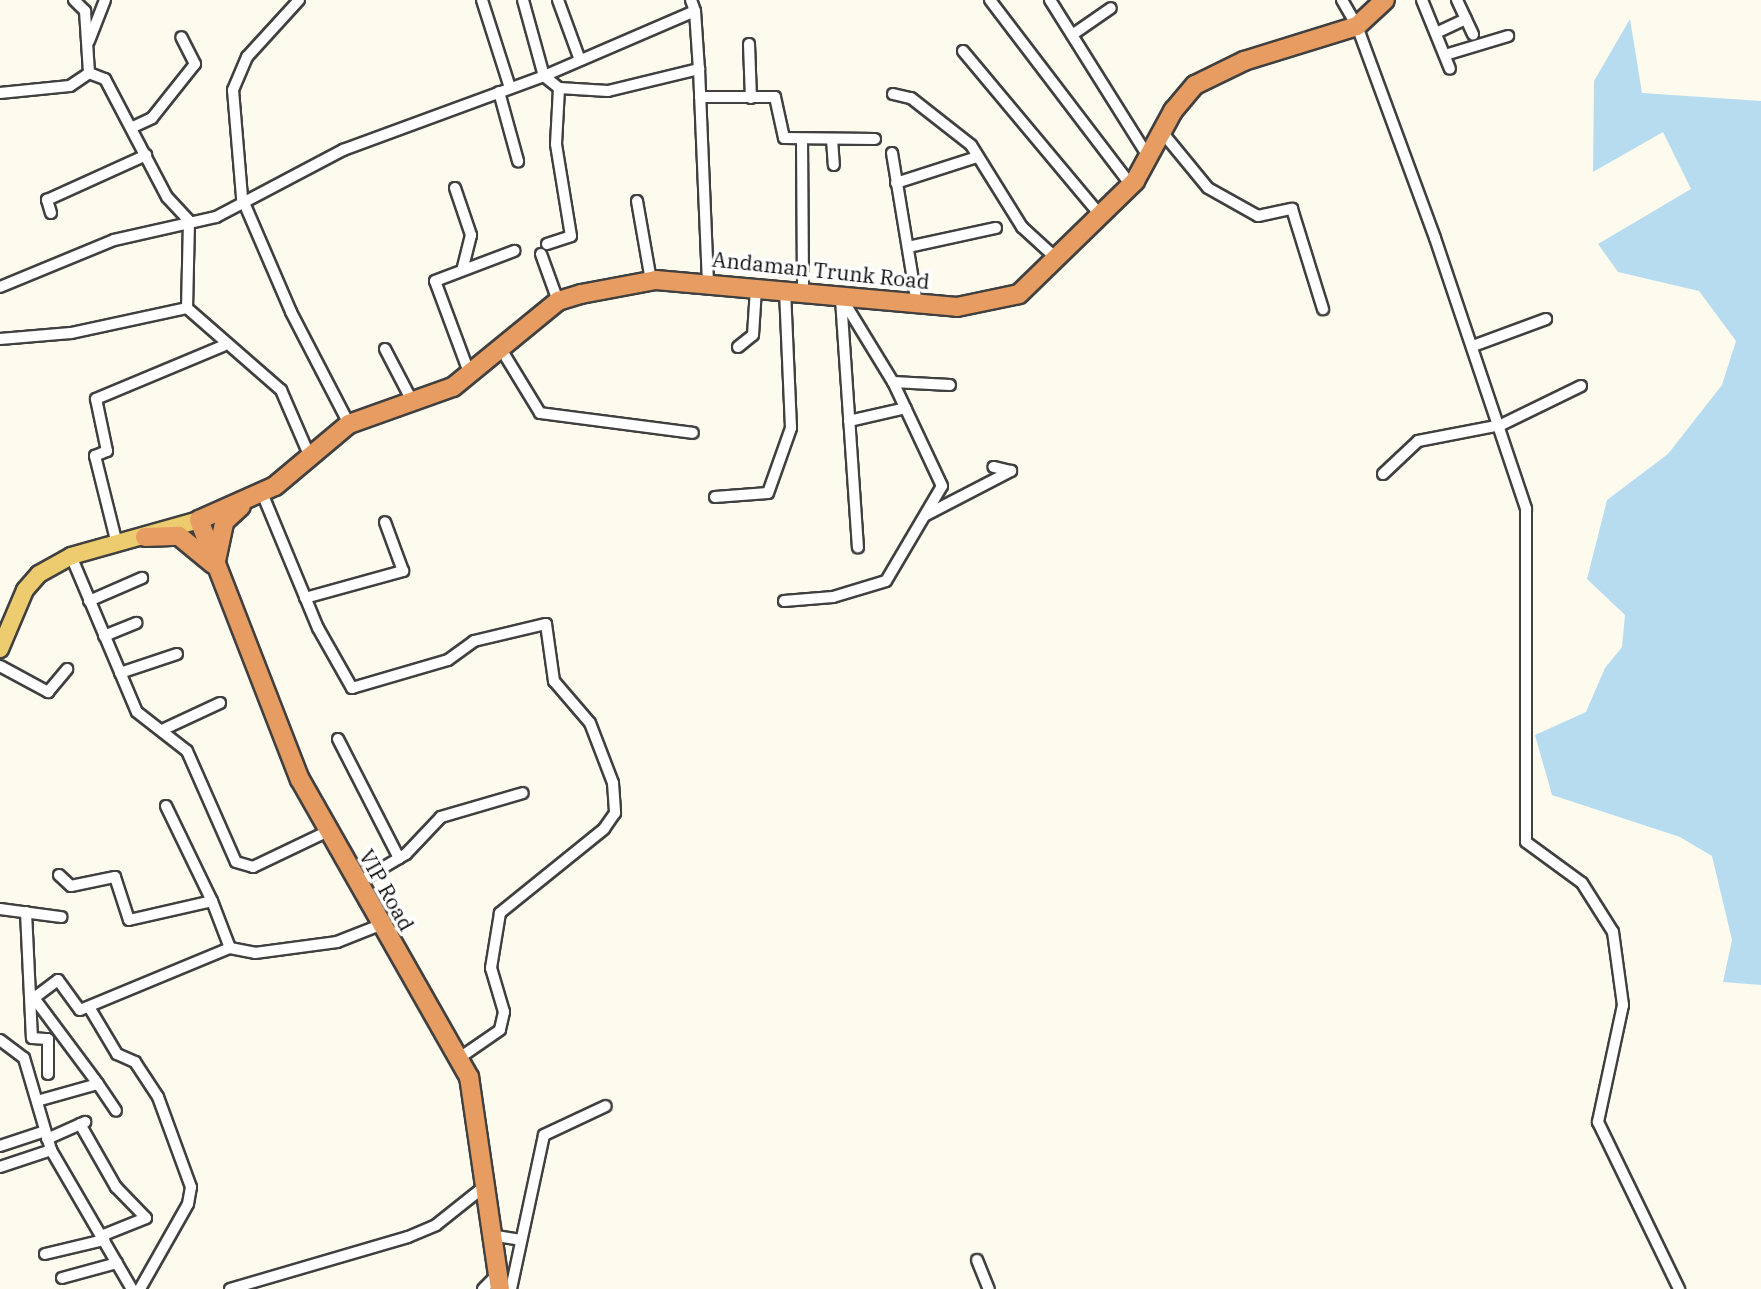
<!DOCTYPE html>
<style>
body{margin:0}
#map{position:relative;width:1761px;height:1289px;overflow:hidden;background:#fdfaee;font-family:"IBM Plex Serif",serif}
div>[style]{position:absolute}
.water>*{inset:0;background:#b7dcf0}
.roads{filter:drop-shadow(2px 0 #404040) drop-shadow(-2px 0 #404040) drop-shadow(0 2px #404040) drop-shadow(0 -2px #404040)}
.street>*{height:10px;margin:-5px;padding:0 5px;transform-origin:5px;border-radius:5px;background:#fff}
.primary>*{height:16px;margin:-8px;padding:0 8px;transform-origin:8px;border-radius:8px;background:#eccc6f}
.highway>*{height:18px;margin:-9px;padding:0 9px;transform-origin:9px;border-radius:9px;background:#e79d62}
span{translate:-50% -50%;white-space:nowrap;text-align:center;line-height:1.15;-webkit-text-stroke:7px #fff;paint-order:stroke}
.street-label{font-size:21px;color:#0d0d0d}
</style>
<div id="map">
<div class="water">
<div style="clip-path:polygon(1630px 19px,1642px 93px,1761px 101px,1761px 985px,1723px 982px,1732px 940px,1712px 856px,1680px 837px,1552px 795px,1535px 735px,1586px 712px,1605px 668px,1622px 647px,1625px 615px,1587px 579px,1607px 500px,1668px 454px,1722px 385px,1736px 341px,1699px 291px,1618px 272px,1598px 244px,1691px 189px,1663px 132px,1593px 172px,1594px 81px)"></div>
</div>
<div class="roads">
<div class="street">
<div style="left:74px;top:0;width:16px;rotate:45deg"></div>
<div style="left:85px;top:11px;width:62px;rotate:86.3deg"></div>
<div style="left:89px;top:73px;width:17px;rotate:21deg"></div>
<div style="left:105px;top:79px;width:133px;rotate:62.3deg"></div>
<div style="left:167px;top:197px;width:33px;rotate:47deg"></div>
<div style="left:189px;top:221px;width:87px;rotate:91.3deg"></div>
<div style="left:187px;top:308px;width:125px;rotate:41.1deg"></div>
<div style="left:281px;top:390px;width:73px;rotate:66.6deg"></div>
<div style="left:299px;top:0;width:77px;rotate:132.4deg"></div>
<div style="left:247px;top:57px;width:36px;rotate:113deg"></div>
<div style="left:233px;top:90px;width:108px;rotate:85.2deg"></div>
<div style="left:242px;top:198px;width:124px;rotate:66.7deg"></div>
<div style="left:291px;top:312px;width:126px;rotate:62.6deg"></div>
<div style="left:482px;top:0;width:92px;rotate:72.3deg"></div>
<div style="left:523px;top:0;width:79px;rotate:74.6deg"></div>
<div style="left:544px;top:76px;width:164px;rotate:-23.3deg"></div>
<div style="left:695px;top:11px;width:58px;rotate:86.1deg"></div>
<div style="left:558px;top:0;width:64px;rotate:69.9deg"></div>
<div style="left:691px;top:0;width:12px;rotate:70deg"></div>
<div style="left:990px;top:0;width:233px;rotate:52.7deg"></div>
<div style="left:1050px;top:0;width:184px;rotate:57.9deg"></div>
<div style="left:1342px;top:0;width:30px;rotate:60deg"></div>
<div style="left:1357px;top:26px;width:226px;rotate:69.8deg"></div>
<div style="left:1435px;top:238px;width:286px;rotate:71.4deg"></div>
<div style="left:1526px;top:509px;width:333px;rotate:90deg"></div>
<div style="left:1526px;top:842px;width:69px;rotate:36.2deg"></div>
<div style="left:1582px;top:883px;width:58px;rotate:57.7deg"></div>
<div style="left:1613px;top:932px;width:74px;rotate:82.2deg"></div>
<div style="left:1623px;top:1005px;width:120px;rotate:102.1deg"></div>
<div style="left:1598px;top:1122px;width:186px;rotate:64.1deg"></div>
<div style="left:1422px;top:0;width:74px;rotate:67.9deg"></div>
<div style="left:1457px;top:0;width:38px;rotate:65deg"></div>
<div style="left:1436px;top:33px;width:33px;rotate:-25deg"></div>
<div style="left:1072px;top:35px;width:47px;rotate:-34.7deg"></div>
<div style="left:89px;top:41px;width:44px;rotate:-68.7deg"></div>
<div style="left:749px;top:44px;width:54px;rotate:87.9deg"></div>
<div style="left:963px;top:51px;width:217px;rotate:50.1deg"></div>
<div style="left:1445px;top:55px;width:66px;rotate:-16.8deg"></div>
<div style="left:499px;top:92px;width:72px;rotate:74.6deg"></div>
<div style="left:0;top:93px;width:70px;rotate:-5.7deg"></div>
<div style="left:70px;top:86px;width:23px;rotate:-34deg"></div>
<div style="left:893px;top:94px;width:18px;rotate:13deg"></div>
<div style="left:911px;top:98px;width:76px;rotate:38.1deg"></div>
<div style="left:971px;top:145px;width:97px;rotate:58.1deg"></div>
<div style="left:1022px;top:227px;width:47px;rotate:42.4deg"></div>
<div style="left:700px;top:97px;width:75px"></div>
<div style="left:775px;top:97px;width:42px;rotate:77.6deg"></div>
<div style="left:784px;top:138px;width:91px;rotate:0.6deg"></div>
<div style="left:133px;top:127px;width:21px;rotate:-25deg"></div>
<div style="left:152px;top:118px;width:69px;rotate:-51.5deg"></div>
<div style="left:195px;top:64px;width:30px;rotate:-117deg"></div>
<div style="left:1162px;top:132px;width:72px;rotate:50.6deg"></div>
<div style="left:1208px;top:188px;width:57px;rotate:29.2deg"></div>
<div style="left:1258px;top:216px;width:35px;rotate:-12deg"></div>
<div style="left:1292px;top:209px;width:105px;rotate:72.8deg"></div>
<div style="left:832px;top:139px;width:26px;rotate:86deg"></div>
<div style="left:802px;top:140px;width:154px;rotate:89.6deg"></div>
<div style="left:892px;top:153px;width:153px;rotate:80.6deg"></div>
<div style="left:896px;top:183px;width:85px;rotate:-17.8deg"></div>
<div style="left:455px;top:188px;width:50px;rotate:71.2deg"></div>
<div style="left:471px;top:235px;width:33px;rotate:104deg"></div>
<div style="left:637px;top:201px;width:80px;rotate:80deg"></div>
<div style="left:51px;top:213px;width:14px;rotate:-107deg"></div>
<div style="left:47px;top:200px;width:109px;rotate:-24.4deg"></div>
<div style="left:547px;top:244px;width:25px;rotate:-18deg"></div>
<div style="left:571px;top:236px;width:93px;rotate:-99.3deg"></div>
<div style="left:556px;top:144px;width:56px;rotate:-86.9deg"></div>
<div style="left:908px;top:247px;width:90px;rotate:-12.2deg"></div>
<div style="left:541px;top:254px;width:50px;rotate:70.1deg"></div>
<div style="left:0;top:287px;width:123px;rotate:-22.4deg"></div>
<div style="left:114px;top:240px;width:105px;rotate:-12.7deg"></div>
<div style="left:216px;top:217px;width:144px;rotate:-27.8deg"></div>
<div style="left:343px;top:150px;width:214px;rotate:-20.2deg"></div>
<div style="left:544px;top:76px;width:19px;rotate:39deg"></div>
<div style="left:559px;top:88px;width:49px;rotate:3.5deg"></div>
<div style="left:608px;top:91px;width:94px;rotate:-13.6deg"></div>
<div style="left:699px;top:69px;width:211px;rotate:87.6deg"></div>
<div style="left:841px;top:299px;width:249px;rotate:86.1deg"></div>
<div style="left:0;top:339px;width:71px;rotate:-4.8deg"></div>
<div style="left:71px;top:333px;width:119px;rotate:-12.2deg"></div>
<div style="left:1473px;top:346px;width:78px;rotate:-20.3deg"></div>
<div style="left:738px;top:347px;width:19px;rotate:-39deg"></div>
<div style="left:753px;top:335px;width:47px;rotate:-86.3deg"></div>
<div style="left:385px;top:349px;width:56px;rotate:62.5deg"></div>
<div style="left:501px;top:349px;width:75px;rotate:58.6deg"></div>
<div style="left:540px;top:413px;width:154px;rotate:7.4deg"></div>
<div style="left:470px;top:375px;width:100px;rotate:-110.4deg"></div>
<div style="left:435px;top:281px;width:85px;rotate:-20.8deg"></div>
<div style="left:893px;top:382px;width:57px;rotate:3deg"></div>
<div style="left:849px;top:421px;width:58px;rotate:-12.8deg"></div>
<div style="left:1383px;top:474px;width:48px;rotate:-43.3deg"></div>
<div style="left:1418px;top:441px;width:85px;rotate:-10.9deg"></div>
<div style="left:1501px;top:425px;width:89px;rotate:-26deg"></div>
<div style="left:262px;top:493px;width:146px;rotate:67.5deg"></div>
<div style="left:318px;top:628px;width:69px;rotate:60.5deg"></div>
<div style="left:352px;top:688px;width:100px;rotate:-16.3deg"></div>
<div style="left:448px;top:660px;width:32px;rotate:-36deg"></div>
<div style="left:474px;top:641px;width:74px;rotate:-13.3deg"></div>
<div style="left:546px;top:624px;width:58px;rotate:82deg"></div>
<div style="left:554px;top:681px;width:55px;rotate:49.4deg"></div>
<div style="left:590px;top:723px;width:64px;rotate:69deg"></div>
<div style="left:613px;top:783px;width:30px;rotate:86deg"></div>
<div style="left:615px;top:813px;width:19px;rotate:125deg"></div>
<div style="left:604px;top:829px;width:134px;rotate:141.1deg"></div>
<div style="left:500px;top:913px;width:56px;rotate:99.3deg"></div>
<div style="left:491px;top:968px;width:46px;rotate:73.5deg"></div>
<div style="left:504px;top:1012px;width:18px;rotate:103deg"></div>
<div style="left:500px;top:1030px;width:51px;rotate:145.4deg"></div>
<div style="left:715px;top:497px;width:53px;rotate:-4.3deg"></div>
<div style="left:768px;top:493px;width:69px;rotate:-70.5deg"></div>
<div style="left:791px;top:428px;width:135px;rotate:-92.5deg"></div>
<div style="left:926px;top:515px;width:96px;rotate:-27.4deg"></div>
<div style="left:1011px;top:471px;width:18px;rotate:-167deg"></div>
<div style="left:117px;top:544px;width:91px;rotate:-104deg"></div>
<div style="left:95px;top:456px;width:13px;rotate:-23deg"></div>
<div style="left:107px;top:451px;width:53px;rotate:-101.9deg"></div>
<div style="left:96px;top:399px;width:138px;rotate:-22.7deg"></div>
<div style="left:71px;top:556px;width:169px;rotate:67.1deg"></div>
<div style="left:137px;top:712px;width:63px;rotate:38deg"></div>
<div style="left:187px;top:751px;width:121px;rotate:66.2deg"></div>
<div style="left:236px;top:862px;width:18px;rotate:16deg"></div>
<div style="left:253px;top:867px;width:83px;rotate:-25.6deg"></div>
<div style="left:305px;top:598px;width:102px;rotate:-15.4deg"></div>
<div style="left:403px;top:571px;width:52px;rotate:-110.2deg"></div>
<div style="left:89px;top:601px;width:58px;rotate:-23.5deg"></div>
<div style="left:784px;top:601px;width:49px;rotate:-4.7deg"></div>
<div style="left:833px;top:597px;width:55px;rotate:-16.8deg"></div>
<div style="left:886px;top:581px;width:110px;rotate:-59.5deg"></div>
<div style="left:942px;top:486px;width:115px;rotate:-115.2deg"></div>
<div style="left:893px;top:382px;width:100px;rotate:-121.5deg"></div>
<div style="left:104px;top:636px;width:35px;rotate:-22deg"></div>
<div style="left:0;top:666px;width:55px;rotate:28.4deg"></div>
<div style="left:48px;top:692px;width:30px;rotate:-50deg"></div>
<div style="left:120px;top:673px;width:60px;rotate:-18.4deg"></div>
<div style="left:162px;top:730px;width:64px;rotate:-25deg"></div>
<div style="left:338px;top:739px;width:134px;rotate:62.9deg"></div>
<div style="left:166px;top:806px;width:106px;rotate:64.2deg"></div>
<div style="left:59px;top:875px;width:16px;rotate:43deg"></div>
<div style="left:71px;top:886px;width:45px;rotate:-11.6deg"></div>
<div style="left:115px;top:877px;width:45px;rotate:72deg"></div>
<div style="left:129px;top:920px;width:85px;rotate:-12.9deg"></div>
<div style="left:212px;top:901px;width:50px;rotate:69deg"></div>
<div style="left:357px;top:883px;width:57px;rotate:-30.6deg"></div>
<div style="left:406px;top:854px;width:51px;rotate:-46.6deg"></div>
<div style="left:441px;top:817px;width:85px;rotate:-16.3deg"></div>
<div style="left:0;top:909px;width:62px;rotate:7.5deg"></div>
<div style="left:26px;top:912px;width:126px;rotate:87.3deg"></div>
<div style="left:32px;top:1038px;width:16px;rotate:4deg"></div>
<div style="left:48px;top:1039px;width:35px;rotate:90deg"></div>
<div style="left:31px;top:994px;width:112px;rotate:53.3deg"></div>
<div style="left:34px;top:998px;width:30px;rotate:-37deg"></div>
<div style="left:58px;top:980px;width:37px;rotate:54deg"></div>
<div style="left:80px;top:1010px;width:162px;rotate:-22.5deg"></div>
<div style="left:230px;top:948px;width:25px;rotate:11deg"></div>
<div style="left:255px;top:953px;width:83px;rotate:-7.6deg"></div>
<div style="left:337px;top:942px;width:46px;rotate:-21.6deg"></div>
<div style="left:89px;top:1007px;width:55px;rotate:59.2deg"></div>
<div style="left:117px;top:1054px;width:20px;rotate:24deg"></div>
<div style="left:135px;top:1062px;width:42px;rotate:56.7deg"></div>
<div style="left:158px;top:1097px;width:96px;rotate:69.9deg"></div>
<div style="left:191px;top:1187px;width:17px;rotate:100deg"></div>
<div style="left:188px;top:1204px;width:98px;rotate:119.5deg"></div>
<div style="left:0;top:1040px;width:30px;rotate:37deg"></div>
<div style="left:24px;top:1058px;width:96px;rotate:73.6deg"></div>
<div style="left:51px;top:1150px;width:161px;rotate:59.8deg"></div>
<div style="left:37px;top:1101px;width:63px;rotate:-15.6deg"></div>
<div style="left:98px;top:1084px;width:32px;rotate:56deg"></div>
<div style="left:80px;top:1124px;width:73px;rotate:60.3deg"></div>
<div style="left:116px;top:1187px;width:43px;rotate:45.9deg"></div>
<div style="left:146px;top:1218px;width:48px;rotate:158.2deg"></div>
<div style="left:47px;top:1139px;width:42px;rotate:-24.1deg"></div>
<div style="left:0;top:1146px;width:47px;rotate:-18.4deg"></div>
<div style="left:0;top:1167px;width:54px;rotate:-18.4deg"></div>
<div style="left:490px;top:1235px;width:31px;rotate:9deg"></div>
<div style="left:45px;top:1254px;width:61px;rotate:-13.3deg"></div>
<div style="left:977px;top:1260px;width:31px;rotate:68deg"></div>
<div style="left:62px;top:1278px;width:57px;rotate:-15.3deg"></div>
<div style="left:230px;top:1289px;width:185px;rotate:-16.3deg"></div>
<div style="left:408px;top:1237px;width:30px;rotate:-23deg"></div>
<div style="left:436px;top:1225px;width:63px;rotate:-38.5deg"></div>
<div style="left:483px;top:1289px;width:20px;rotate:-45deg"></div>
<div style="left:511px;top:1289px;width:157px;rotate:-77.9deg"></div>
<div style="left:544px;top:1135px;width:68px;rotate:-25.1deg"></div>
</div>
<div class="primary">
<div style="left:0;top:649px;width:64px;rotate:-67deg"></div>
<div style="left:25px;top:590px;width:21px;rotate:-49deg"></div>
<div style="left:39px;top:574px;width:37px;rotate:-29deg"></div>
<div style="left:71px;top:556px;width:133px;rotate:-15.7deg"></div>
</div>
<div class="highway">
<div style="left:145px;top:537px;width:34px;rotate:-2deg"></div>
<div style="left:179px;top:536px;width:44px;rotate:39.5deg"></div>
<div style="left:216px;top:561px;width:40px;rotate:-78deg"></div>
<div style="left:224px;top:522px;width:23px;rotate:-43deg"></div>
<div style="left:500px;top:1289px;width:214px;rotate:-98.3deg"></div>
<div style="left:469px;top:1077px;width:342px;rotate:-119.6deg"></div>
<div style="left:300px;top:780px;width:279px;rotate:-111.2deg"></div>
<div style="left:199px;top:520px;width:83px;rotate:-24.1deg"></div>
<div style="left:275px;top:486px;width:97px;rotate:-40deg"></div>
<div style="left:349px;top:424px;width:110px;rotate:-19.6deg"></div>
<div style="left:453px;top:387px;width:136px;rotate:-39.3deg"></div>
<div style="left:558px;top:301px;width:24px;rotate:-17deg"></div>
<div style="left:581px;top:294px;width:76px;rotate:-10.6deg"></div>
<div style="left:656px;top:280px;width:302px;rotate:5.1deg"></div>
<div style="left:957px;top:307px;width:63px;rotate:-11.8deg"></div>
<div style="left:1019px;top:294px;width:162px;rotate:-44.2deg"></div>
<div style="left:1135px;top:181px;width:80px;rotate:-61.5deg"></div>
<div style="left:1173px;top:111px;width:34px;rotate:-50deg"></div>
<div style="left:1195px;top:85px;width:55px;rotate:-26.1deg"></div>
<div style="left:1244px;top:61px;width:118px;rotate:-17.2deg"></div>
<div style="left:1357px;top:26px;width:38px;rotate:-43deg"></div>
</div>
</div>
<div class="street-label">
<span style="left:821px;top:270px;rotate:6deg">Andaman Trunk Road</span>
<span style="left:387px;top:890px;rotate:61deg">VIP Road</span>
</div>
</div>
